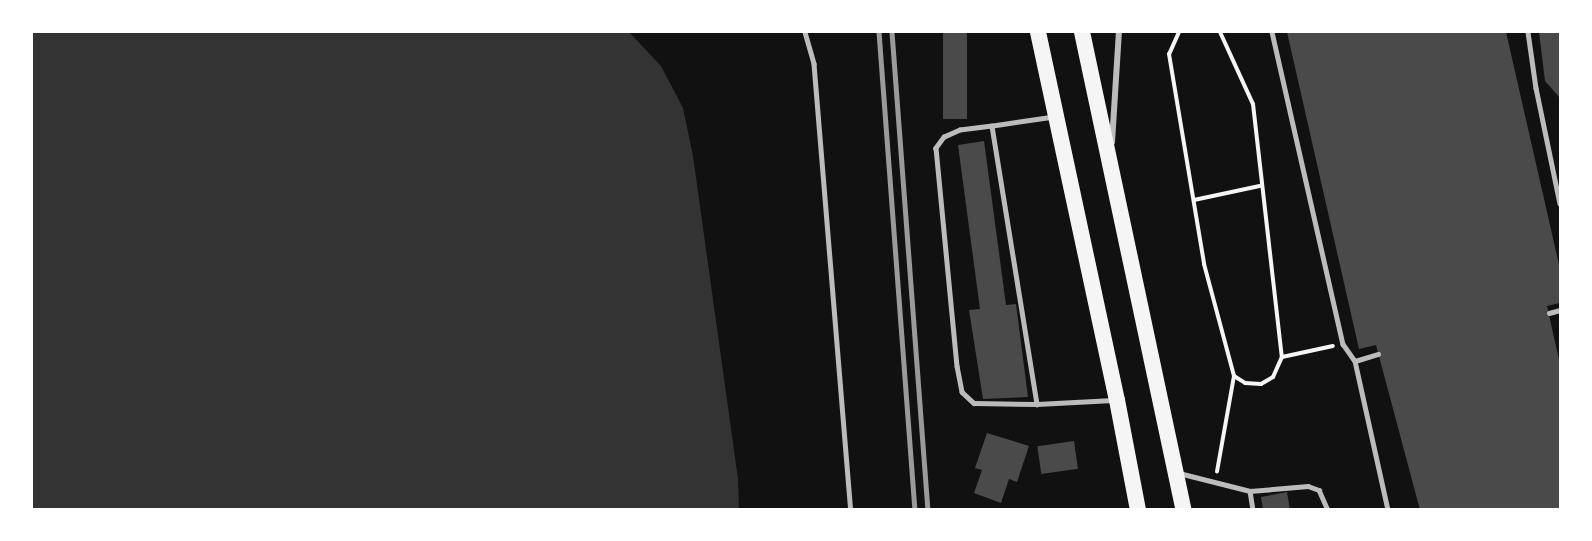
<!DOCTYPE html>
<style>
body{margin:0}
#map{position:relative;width:1592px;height:541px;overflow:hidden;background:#111;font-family:Lato,sans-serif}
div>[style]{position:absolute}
.water>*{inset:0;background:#333}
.building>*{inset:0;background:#4a4a4a;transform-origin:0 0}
.path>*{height:4px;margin:-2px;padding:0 2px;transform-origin:2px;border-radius:2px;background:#f5f5f5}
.service>*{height:4.5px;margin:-2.25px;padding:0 2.25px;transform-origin:2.25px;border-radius:2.25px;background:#bcbcbc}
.minor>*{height:6px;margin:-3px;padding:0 3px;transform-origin:3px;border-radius:3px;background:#bcbcbc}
.trunk>*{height:16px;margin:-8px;padding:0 8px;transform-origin:8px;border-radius:8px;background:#f5f5f5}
.rail>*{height:4.5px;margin:-2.25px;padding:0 2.25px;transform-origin:2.25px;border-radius:2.25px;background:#9a9a9a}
span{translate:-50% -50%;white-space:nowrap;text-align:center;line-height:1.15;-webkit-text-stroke:4.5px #fff;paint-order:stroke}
.frame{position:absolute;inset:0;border:33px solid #fff;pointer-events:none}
</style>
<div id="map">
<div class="water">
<div style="clip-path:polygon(32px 32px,629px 32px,661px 66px,683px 108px,693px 156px,738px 479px,739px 509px,32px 509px)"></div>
</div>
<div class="building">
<div style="left:943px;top:32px;width:24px;height:87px"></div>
<div style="clip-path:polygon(1287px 32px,1506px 32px,1560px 269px,1560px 303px,1547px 306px,1560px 364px,1560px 510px,1420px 510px,1376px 345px,1359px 349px)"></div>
<div style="clip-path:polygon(1539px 32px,1560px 32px,1560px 98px,1545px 81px)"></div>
<div style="clip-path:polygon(984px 141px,1006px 305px,1016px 304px,1028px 397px,983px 399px,969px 310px,980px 309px,958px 145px)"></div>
<div style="clip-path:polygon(987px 433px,1029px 446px,1017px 482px,1009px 479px,1001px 503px,974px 493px,982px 470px,975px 468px)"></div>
<div style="left:1074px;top:441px;width:28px;height:37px;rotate:82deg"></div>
<div style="clip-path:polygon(1287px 492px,1290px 510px,1263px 510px,1261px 497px)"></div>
</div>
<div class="path">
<div style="left:1179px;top:32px;width:24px;rotate:114deg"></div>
<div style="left:1169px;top:54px;width:213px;rotate:80.5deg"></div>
<div style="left:1204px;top:264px;width:116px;rotate:75deg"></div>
<div style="left:1234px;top:376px;width:97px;rotate:100.1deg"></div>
<div style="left:1220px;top:32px;width:79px;rotate:65.4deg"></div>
<div style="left:1253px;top:104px;width:255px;rotate:83.5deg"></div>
<div style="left:1282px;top:357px;width:52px;rotate:-12.2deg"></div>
<div style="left:1194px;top:200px;width:67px;rotate:-12deg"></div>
<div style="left:1234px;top:376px;width:13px;rotate:32deg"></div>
<div style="left:1245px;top:383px;width:16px;rotate:4deg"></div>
<div style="left:1261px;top:384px;width:14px;rotate:-30deg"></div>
<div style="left:1273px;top:377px;width:22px;rotate:-66deg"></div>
</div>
<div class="service">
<div style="left:805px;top:32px;width:33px;rotate:74deg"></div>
<div style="left:814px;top:64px;width:448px;rotate:85.3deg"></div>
<div style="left:1272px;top:32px;width:320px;rotate:77.2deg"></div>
<div style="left:1343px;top:344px;width:21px;rotate:55deg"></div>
<div style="left:1355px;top:361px;width:153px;rotate:77.5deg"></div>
<div style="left:1528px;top:32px;width:57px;rotate:81.9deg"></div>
<div style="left:1536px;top:88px;width:118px;rotate:78.3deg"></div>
<div style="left:1054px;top:117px;width:63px;rotate:171.7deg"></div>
<div style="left:992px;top:126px;width:282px;rotate:80.8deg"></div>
<div style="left:1037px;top:404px;width:76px;rotate:-3deg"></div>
<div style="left:992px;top:126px;width:32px;rotate:173deg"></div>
<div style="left:960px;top:130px;width:17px;rotate:156deg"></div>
<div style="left:944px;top:137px;width:14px;rotate:126deg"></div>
<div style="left:936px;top:148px;width:219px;rotate:84.5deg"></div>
<div style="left:957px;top:366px;width:26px;rotate:79deg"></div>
<div style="left:962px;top:392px;width:16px;rotate:43deg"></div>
<div style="left:974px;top:403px;width:63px;rotate:0.9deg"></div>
<div style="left:1549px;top:313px;width:11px;rotate:-15deg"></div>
<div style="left:1355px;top:361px;width:24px;rotate:-17deg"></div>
<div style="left:1179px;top:473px;width:73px;rotate:14.2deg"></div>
<div style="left:1250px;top:491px;width:58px;rotate:-4.9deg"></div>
<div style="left:1308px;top:486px;width:12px;rotate:20deg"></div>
<div style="left:1319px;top:490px;width:22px;rotate:66deg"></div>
<div style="left:1250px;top:491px;width:19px;rotate:81deg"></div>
</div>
<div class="minor">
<div style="left:1112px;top:142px;width:110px;rotate:-86.4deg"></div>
</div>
<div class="trunk">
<div style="left:1038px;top:32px;width:376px;rotate:77.9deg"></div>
<div style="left:1117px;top:400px;width:112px;rotate:79.2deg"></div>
<div style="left:1082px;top:32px;width:489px;rotate:78deg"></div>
</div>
<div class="rail">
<div style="left:879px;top:32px;width:479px;rotate:85.7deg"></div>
<div style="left:892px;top:32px;width:479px;rotate:85.7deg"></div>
</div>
<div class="frame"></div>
</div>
